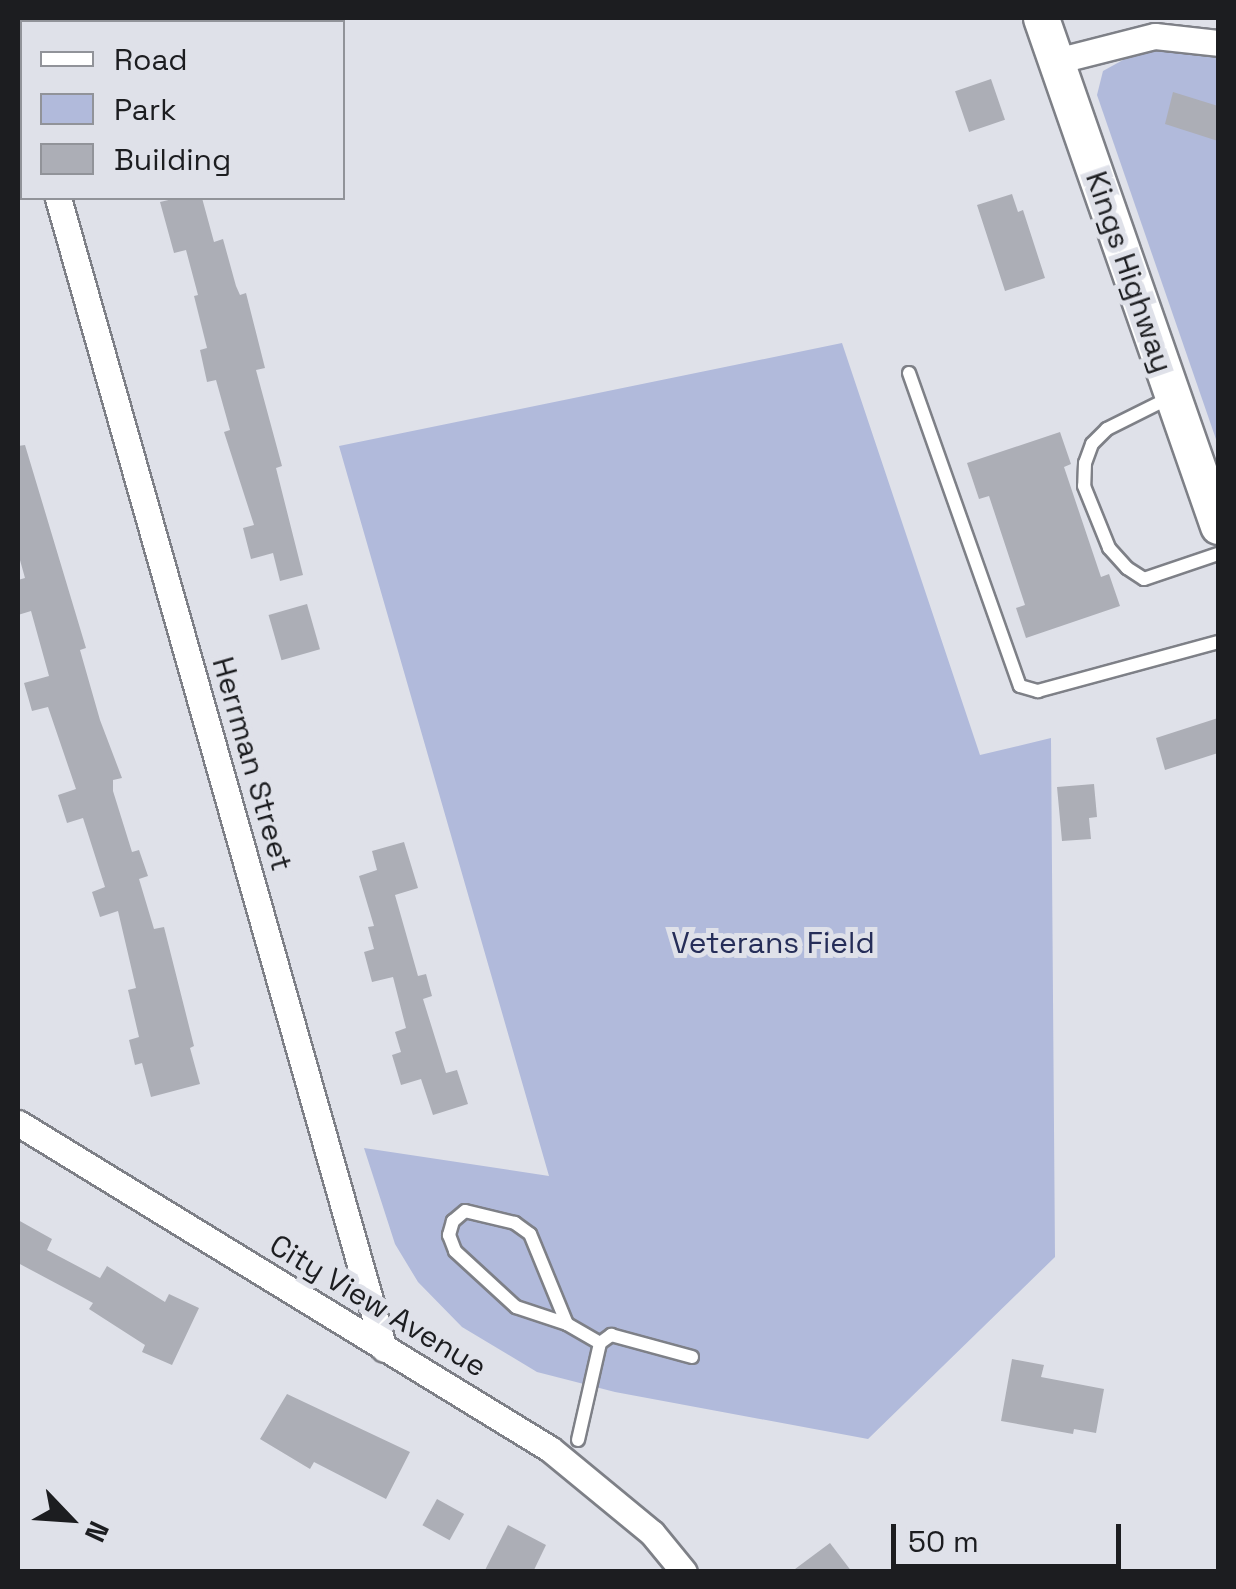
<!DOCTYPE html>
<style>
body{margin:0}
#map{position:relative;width:1236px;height:1589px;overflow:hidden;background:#dfe1e9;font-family:"Space Grotesk",sans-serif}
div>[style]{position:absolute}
.green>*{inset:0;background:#b1badb}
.building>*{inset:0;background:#acaeb6;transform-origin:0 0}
.roads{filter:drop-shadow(2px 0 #7e8087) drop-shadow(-2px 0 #7e8087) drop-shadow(0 2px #7e8087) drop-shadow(0 -2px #7e8087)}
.service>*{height:12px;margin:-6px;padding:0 6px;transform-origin:6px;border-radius:6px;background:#fff}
.minor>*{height:25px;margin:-12.5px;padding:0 12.5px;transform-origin:12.5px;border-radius:12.5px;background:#fff}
.secondary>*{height:35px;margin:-17.5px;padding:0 17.5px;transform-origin:17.5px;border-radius:17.5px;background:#fff}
span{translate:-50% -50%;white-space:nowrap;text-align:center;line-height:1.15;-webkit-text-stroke:10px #dfe1e9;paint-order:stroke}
.street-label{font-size:30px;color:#1c1d20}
.park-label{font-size:30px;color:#252d58}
.frame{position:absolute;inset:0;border:20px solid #1c1d20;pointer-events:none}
.legend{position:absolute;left:20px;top:20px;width:325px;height:180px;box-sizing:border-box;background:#dfe1e9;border:2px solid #919399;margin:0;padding:12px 18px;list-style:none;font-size:30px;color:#1c1d20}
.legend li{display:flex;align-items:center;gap:20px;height:50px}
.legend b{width:50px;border:2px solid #919399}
.north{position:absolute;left:20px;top:1469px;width:100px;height:100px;-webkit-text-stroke:8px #dfe1e9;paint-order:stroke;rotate:115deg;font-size:28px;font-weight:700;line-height:40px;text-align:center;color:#1c1d20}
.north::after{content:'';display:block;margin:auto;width:35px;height:45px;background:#1c1d20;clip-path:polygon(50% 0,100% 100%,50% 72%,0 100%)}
.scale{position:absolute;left:891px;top:1524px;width:230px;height:45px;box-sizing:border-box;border:5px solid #1c1d20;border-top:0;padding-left:12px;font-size:30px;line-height:35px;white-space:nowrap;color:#1c1d20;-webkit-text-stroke:8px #dfe1e9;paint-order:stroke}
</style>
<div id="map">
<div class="green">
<div style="clip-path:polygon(1162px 46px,1218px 58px,1218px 445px,1097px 95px,1103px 71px,1141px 50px)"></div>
<div style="clip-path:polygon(842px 343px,980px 755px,1051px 738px,1055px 1257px,868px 1439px,615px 1392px,537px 1372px,462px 1327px,418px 1282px,395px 1244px,364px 1148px,549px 1176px,339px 446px)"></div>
</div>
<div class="building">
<div style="left:991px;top:79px;width:43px;height:38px;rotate:71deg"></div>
<div style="clip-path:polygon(1173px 92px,1218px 106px,1218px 141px,1165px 124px)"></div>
<div style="clip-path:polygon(1012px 194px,1018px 212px,1023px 210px,1045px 278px,1005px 291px,977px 205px)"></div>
<div style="clip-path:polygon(177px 198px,202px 198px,214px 242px,223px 239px,236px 286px,240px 295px,246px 293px,265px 368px,256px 370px,282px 466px,276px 468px,303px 575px,280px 581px,273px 553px,251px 559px,243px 528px,254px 525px,224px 432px,230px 430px,216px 380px,207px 382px,200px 350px,207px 348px,194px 296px,198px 295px,186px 250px,174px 253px,160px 202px)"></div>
<div style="clip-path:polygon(1060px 432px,1071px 464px,1064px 467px,1101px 577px,1109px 574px,1120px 606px,1026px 638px,1016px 608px,1025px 605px,989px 496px,979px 499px,967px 463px)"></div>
<div style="clip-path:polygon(25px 445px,86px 648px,80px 650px,100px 720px,122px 778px,113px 780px,113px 791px,132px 852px,139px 850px,148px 876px,139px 879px,154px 929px,164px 927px,194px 1046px,190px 1048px,200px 1084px,151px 1097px,142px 1063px,135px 1065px,129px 1040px,139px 1037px,128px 990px,136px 988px,118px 911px,100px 917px,92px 892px,105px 887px,83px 818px,67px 823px,58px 795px,76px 789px,48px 707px,32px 711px,24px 683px,49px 676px,31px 611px,18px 615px,18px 580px,25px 578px,18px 553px,18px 446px)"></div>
<div style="left:307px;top:604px;width:47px;height:40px;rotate:74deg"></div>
<div style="clip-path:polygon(1218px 718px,1218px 753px,1165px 770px,1156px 738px)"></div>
<div style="clip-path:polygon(1094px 784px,1097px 817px,1089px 818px,1091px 839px,1062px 841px,1057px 787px)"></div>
<div style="clip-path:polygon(404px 842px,418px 888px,395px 895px,418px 976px,426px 974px,432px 996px,423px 999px,446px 1073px,457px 1070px,468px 1104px,433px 1115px,421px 1079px,401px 1085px,392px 1055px,401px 1052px,395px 1032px,406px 1028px,393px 977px,372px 982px,364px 952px,374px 949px,368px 927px,374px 926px,359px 876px,377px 870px,372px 851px)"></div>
<div style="clip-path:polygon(18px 1220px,52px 1239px,47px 1250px,100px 1278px,107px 1266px,165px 1302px,169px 1294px,199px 1308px,172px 1365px,142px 1352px,145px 1345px,89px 1309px,93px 1303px,18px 1263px)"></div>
<div style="clip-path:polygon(1012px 1359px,1044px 1365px,1041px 1377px,1104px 1389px,1096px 1433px,1074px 1429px,1073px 1434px,1001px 1421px)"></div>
<div style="clip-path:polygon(287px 1394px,410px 1452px,386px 1499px,314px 1462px,310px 1469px,260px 1439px)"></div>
<div style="left:437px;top:1499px;width:31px;height:30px;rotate:29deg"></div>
<div style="clip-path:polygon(508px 1525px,546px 1545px,533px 1572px,484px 1572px)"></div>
<div style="clip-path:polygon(830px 1543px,852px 1572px,791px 1572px)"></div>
</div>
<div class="roads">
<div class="service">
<div style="left:909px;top:373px;width:332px;rotate:70.5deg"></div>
<div style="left:1020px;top:686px;width:19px;rotate:16deg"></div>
<div style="left:1038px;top:691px;width:187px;rotate:-15.2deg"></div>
<div style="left:1171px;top:397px;width:72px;rotate:153.4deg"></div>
<div style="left:1107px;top:429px;width:21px;rotate:135deg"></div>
<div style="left:1092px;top:444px;width:20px;rotate:110deg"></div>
<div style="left:1085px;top:463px;width:23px;rotate:92deg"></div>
<div style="left:1084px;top:486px;width:67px;rotate:68deg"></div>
<div style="left:1109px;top:548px;width:27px;rotate:48deg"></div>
<div style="left:1127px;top:568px;width:20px;rotate:33deg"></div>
<div style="left:1144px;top:579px;width:78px;rotate:-18.7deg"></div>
<div style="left:567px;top:1324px;width:97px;rotate:-112.3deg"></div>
<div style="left:530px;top:1234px;width:19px;rotate:-144deg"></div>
<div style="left:515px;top:1223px;width:51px;rotate:-166.5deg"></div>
<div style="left:465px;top:1211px;width:16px;rotate:140deg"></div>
<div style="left:453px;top:1221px;width:15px;rotate:106deg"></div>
<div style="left:449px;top:1235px;width:17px;rotate:69deg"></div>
<div style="left:455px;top:1251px;width:83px;rotate:42.6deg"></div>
<div style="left:516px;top:1307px;width:54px;rotate:18.4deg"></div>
<div style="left:567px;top:1324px;width:38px;rotate:30deg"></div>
<div style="left:578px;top:1440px;width:99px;rotate:-77.2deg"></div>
<div style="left:600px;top:1343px;width:14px;rotate:-36deg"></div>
<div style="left:611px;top:1335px;width:84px;rotate:15.2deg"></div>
</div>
<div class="minor">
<div style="left:18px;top:54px;width:17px;rotate:77deg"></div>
<div style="left:1056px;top:61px;width:102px;rotate:-14.2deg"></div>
<div style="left:1155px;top:36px;width:63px;rotate:6.3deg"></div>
<div style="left:58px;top:198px;width:1196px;rotate:74.19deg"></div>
<div style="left:18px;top:1123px;width:624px;rotate:31.5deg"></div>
<div style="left:550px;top:1449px;width:132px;rotate:39.5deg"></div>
<div style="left:652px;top:1533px;width:50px;rotate:50.6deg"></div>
</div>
<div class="secondary">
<div style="left:1041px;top:18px;width:538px;rotate:70.79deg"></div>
</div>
</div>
<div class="street-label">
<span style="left:1129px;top:272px;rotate:71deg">Kings Highway</span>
<span style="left:252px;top:764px;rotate:74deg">Herrman Street</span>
<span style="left:378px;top:1306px;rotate:31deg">City View Avenue</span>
</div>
<div class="park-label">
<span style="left:773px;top:943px">Veterans Field</span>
</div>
<div class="frame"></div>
<ul class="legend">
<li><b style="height:12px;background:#fff"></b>Road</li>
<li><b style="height:28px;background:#b1badb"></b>Park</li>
<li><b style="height:28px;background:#acaeb6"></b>Building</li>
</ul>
<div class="north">N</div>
<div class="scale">50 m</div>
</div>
